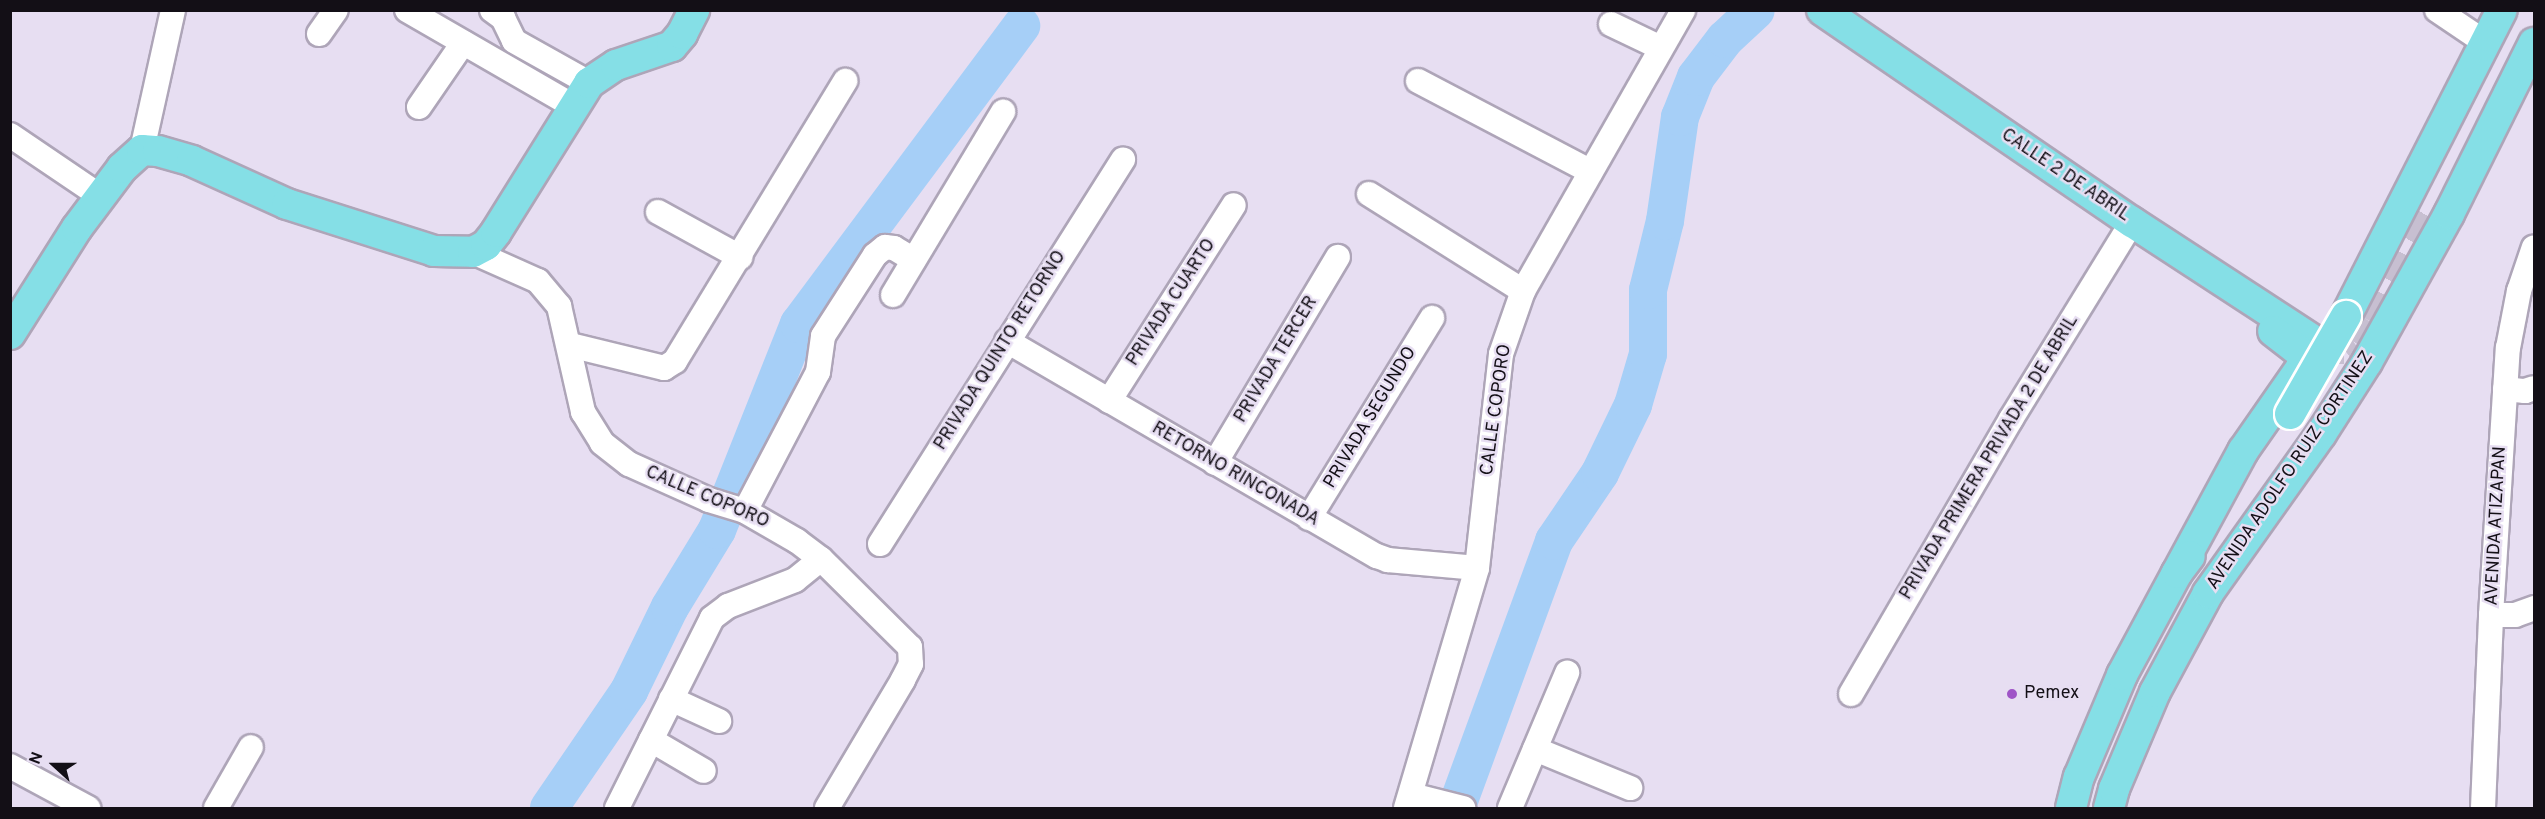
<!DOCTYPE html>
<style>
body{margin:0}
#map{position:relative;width:2545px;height:819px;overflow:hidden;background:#e7def2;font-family:Overpass,sans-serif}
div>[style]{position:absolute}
.river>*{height:38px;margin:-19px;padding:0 19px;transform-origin:19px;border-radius:19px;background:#a6cff7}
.major-tunnel>*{height:30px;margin-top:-15px;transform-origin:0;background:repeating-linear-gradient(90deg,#c7bfd1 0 30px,transparent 0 45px)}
.roads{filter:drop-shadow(2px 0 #aea5b8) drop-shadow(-2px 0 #aea5b8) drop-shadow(0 2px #aea5b8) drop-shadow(0 -2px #aea5b8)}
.minor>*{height:24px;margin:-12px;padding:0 12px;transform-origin:12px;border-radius:12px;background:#fff}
.major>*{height:30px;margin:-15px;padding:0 15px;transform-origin:15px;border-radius:15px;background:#85dfe6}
.bridges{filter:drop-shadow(2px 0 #fff) drop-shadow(-2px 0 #fff) drop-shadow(0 2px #fff) drop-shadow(0 -2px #fff)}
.major-bridge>*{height:30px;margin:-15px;padding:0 15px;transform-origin:15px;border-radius:15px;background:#85dfe6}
.dots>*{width:16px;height:16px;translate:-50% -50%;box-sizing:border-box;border:3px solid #e7def2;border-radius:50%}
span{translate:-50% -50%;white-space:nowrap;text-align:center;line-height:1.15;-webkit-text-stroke:5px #e7def2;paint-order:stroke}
.street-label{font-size:18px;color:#130f16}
.poi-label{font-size:18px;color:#130f16}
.left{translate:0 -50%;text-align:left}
.frame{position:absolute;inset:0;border:12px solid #130f16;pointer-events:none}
.north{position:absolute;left:24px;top:735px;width:60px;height:60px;-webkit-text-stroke:4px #e7def2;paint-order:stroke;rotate:291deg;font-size:16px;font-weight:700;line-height:24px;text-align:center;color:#130f16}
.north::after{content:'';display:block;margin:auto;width:21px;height:27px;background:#130f16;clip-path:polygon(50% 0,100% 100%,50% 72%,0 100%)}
</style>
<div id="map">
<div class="river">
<div style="left:1460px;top:798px;width:274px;rotate:-69.9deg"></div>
<div style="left:1554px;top:541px;width:82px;rotate:-55.9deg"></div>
<div style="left:1600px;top:473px;width:76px;rotate:-64.1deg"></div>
<div style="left:1633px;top:405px;width:53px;rotate:-73.6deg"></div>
<div style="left:1648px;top:354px;width:64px;rotate:-90deg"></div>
<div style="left:1648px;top:290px;width:71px;rotate:-76.2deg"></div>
<div style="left:1665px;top:221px;width:105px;rotate:-81.8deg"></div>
<div style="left:1680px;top:117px;width:43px;rotate:-68.2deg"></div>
<div style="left:1696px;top:77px;width:48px;rotate:-52.7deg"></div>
<div style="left:1725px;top:39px;width:42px;rotate:-43.1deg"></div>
<div style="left:549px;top:808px;width:142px;rotate:-55.6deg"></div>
<div style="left:629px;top:691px;width:93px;rotate:-64deg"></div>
<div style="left:670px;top:607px;width:90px;rotate:-58.6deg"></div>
<div style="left:717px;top:530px;width:222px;rotate:-68.3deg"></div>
<div style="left:799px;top:324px;width:372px;rotate:-53.3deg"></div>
</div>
<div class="major-tunnel">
<div style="left:2310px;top:338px;width:25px;rotate:26deg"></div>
<div style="left:2333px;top:349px;width:11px"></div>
<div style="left:2344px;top:349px;width:12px;rotate:-35deg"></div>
<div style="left:2354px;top:342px;width:26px;rotate:-58deg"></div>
<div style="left:2368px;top:320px;width:131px;rotate:-61.3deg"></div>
</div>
<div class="roads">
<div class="minor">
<div style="left:407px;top:10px;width:194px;rotate:30deg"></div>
<div style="left:492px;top:10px;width:14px;rotate:36deg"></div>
<div style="left:503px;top:18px;width:25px;rotate:64deg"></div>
<div style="left:514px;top:41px;width:86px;rotate:29.2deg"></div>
<div style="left:2437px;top:10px;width:59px;rotate:34deg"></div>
<div style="left:1611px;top:24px;width:55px;rotate:25.6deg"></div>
<div style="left:319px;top:34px;width:29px;rotate:-55deg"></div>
<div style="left:1418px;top:81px;width:195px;rotate:27.7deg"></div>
<div style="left:419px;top:107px;width:78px;rotate:-55.5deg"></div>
<div style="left:10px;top:135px;width:109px;rotate:34.1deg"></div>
<div style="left:142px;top:150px;width:143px;rotate:-77.5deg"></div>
<div style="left:1369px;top:194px;width:182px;rotate:32.2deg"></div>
<div style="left:658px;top:212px;width:94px;rotate:28.8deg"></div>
<div style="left:473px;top:252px;width:71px;rotate:24deg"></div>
<div style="left:538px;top:281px;width:33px;rotate:50deg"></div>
<div style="left:559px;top:306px;width:109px;rotate:77.2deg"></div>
<div style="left:583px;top:412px;width:36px;rotate:58deg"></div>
<div style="left:602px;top:443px;width:34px;rotate:38deg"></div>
<div style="left:629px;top:464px;width:88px;rotate:24.2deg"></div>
<div style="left:709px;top:500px;width:38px;rotate:17deg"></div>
<div style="left:745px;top:511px;width:60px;rotate:30deg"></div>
<div style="left:797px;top:541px;width:30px;rotate:37deg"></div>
<div style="left:821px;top:559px;width:125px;rotate:44.7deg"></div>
<div style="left:910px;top:647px;width:17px;rotate:87deg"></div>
<div style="left:911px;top:664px;width:18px;rotate:117deg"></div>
<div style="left:903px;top:680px;width:149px;rotate:120.7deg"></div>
<div style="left:893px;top:295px;width:214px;rotate:-59deg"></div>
<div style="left:1007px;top:341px;width:428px;rotate:30.2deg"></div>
<div style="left:1377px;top:556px;width:12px;rotate:20deg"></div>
<div style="left:1388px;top:560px;width:89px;rotate:5.1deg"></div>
<div style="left:570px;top:345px;width:97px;rotate:13.7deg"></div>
<div style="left:664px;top:368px;width:13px;rotate:-32deg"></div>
<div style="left:675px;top:361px;width:328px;rotate:-58.7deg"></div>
<div style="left:2505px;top:389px;width:20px;rotate:6deg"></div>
<div style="left:2525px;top:391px;width:9px;rotate:-18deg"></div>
<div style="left:1109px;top:401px;width:232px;rotate:-57.5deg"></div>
<div style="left:1215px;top:463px;width:240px;rotate:-59.2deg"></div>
<div style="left:745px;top:511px;width:157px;rotate:-62.3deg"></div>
<div style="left:818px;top:372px;width:36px;rotate:-82deg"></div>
<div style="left:823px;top:336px;width:96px;rotate:-57.3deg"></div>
<div style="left:875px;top:255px;width:13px;rotate:-39deg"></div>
<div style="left:885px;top:247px;width:9px;rotate:6deg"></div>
<div style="left:894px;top:248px;width:23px;rotate:31deg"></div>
<div style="left:1309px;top:518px;width:235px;rotate:-58.4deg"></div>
<div style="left:880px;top:544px;width:455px;rotate:-57.7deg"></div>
<div style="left:2491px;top:615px;width:24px"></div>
<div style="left:2515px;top:615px;width:20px;rotate:-20deg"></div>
<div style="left:1851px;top:694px;width:318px;rotate:-59.8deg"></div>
<div style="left:2011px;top:419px;width:231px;rotate:-58.4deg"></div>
<div style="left:671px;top:699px;width:53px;rotate:24.6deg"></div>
<div style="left:651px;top:740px;width:61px;rotate:30.3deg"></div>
<div style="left:1535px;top:749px;width:103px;rotate:22.3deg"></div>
<div style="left:10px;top:766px;width:89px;rotate:28.3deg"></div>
<div style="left:1411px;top:795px;width:54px;rotate:14deg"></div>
<div style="left:216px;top:808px;width:70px;rotate:-60.2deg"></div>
<div style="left:617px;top:808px;width:212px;rotate:-63.4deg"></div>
<div style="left:712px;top:618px;width:20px;rotate:-37deg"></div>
<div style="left:728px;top:606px;width:72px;rotate:-21.2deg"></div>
<div style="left:795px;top:580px;width:33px;rotate:-39deg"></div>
<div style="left:1406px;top:808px;width:250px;rotate:-73.5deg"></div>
<div style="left:1477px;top:568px;width:215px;rotate:-83.6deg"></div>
<div style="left:1501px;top:354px;width:67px;rotate:-70.8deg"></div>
<div style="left:1523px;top:291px;width:323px;rotate:-60.3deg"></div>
<div style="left:1510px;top:808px;width:147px;rotate:-67.1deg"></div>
<div style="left:2483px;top:808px;width:193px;rotate:-87.6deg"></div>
<div style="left:2491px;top:615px;width:268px;rotate:-86.4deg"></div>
<div style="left:2508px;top:348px;width:58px;rotate:-79.1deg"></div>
<div style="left:2519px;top:291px;width:46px;rotate:-71.2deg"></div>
</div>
<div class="major">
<div style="left:1822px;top:10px;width:376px;rotate:34.4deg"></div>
<div style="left:2132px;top:222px;width:212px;rotate:33.1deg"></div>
<div style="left:2346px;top:316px;width:343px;rotate:-63deg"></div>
<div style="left:10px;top:334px;width:125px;rotate:-57.7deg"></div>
<div style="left:77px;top:228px;width:75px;rotate:-53.1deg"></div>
<div style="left:122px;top:168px;width:27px;rotate:-42deg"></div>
<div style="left:142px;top:150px;width:16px;rotate:4deg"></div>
<div style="left:158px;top:151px;width:35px;rotate:16deg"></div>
<div style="left:192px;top:161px;width:104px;rotate:24.4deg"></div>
<div style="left:287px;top:204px;width:154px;rotate:17.7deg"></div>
<div style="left:434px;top:251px;width:39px;rotate:1deg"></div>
<div style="left:473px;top:252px;width:15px;rotate:-28deg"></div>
<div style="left:486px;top:245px;width:16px;rotate:-52deg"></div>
<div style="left:496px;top:232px;width:176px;rotate:-58deg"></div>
<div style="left:589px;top:83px;width:32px;rotate:-34deg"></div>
<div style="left:616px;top:65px;width:59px;rotate:-18.7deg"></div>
<div style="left:672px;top:46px;width:16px;rotate:-50deg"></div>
<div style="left:682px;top:34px;width:27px;rotate:-63deg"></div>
<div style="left:2177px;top:573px;width:139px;rotate:-61.6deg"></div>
<div style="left:2243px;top:451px;width:101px;rotate:-55.1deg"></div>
<div style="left:2301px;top:368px;width:8px;rotate:-76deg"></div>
<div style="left:2303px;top:360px;width:9px;rotate:-111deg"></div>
<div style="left:2300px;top:352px;width:34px;rotate:-142deg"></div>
<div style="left:2071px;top:808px;width:32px;rotate:-76deg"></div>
<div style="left:2079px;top:777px;width:111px;rotate:-67.1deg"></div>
<div style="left:2122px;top:675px;width:116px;rotate:-61.7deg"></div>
<div style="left:2177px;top:573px;width:21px;rotate:-53deg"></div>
<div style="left:2109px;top:808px;width:20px;rotate:-75deg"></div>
<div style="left:2114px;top:789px;width:105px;rotate:-67.1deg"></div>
<div style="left:2155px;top:692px;width:112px;rotate:-61.8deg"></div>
<div style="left:2208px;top:593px;width:195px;rotate:-54.6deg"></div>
<div style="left:2321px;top:434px;width:85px;rotate:-57.4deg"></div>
<div style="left:2367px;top:362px;width:169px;rotate:-61deg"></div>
<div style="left:2449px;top:214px;width:191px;rotate:-63.6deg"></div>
</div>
</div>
<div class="bridges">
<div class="major-bridge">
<div style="left:2290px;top:414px;width:113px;rotate:-60.3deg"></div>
</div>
</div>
<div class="dots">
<div style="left:2012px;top:694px;background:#9f54c7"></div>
</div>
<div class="street-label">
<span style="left:2065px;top:176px;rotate:34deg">CALLE 2 DE ABRIL</span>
<span style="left:1172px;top:303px;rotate:-57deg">PRIVADA CUARTO</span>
<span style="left:1001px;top:351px;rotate:-58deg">PRIVADA QUINTO RETORNO</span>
<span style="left:1277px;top:360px;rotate:-59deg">PRIVADA TERCER</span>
<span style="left:1497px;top:410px;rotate:-82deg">CALLE COPORO</span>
<span style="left:1371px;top:418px;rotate:-59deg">PRIVADA SEGUNDO</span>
<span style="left:1990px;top:458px;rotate:-59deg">PRIVADA PRIMERA PRIVADA 2 DE ABRIL</span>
<span style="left:2291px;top:471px;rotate:-56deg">AVENIDA ADOLFO RUIZ CORTINEZ</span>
<span style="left:1235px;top:475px;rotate:30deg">RETORNO RINCONADA</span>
<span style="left:707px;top:498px;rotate:23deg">CALLE COPORO</span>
<span style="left:2497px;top:526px;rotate:-87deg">AVENIDA ATIZAPAN</span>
</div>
<div class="poi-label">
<span class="left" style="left:2024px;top:694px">Pemex</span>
</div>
<div class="frame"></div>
<div class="north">N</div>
</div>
